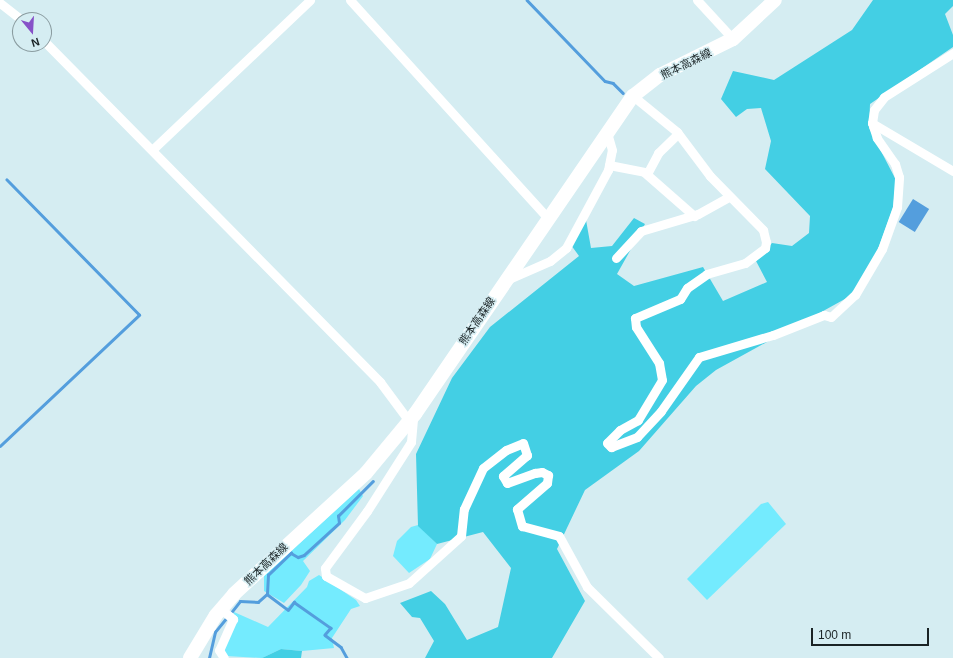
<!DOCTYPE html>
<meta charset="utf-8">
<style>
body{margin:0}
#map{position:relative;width:953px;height:658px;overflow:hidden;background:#d5edf2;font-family:Helvetica,"Noto Sans JP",sans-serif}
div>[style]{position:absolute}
.green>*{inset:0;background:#74ebfe}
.forest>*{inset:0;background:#43cfe4}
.water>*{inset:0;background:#549edd;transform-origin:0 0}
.stream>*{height:2.5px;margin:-1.25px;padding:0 1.25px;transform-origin:1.25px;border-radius:1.25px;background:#549edd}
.minor>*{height:9px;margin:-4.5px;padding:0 4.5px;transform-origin:4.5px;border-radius:4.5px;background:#fff}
.primary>*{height:14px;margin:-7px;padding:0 7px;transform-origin:7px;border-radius:7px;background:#fff}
span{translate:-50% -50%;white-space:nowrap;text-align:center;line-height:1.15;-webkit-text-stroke:3px #d5edf2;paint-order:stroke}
.street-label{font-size:11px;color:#1a2325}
.north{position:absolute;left:12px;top:12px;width:40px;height:40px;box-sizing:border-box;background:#d5edf2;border:1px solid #8a9ca0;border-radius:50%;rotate:162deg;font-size:11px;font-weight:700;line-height:16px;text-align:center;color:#1a2325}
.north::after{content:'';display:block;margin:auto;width:14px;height:18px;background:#8751c8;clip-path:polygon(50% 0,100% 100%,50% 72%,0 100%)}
.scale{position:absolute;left:811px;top:628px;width:118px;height:18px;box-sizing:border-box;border:2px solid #1a2325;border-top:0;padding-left:5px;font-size:12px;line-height:14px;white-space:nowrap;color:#1a2325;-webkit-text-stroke:3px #d5edf2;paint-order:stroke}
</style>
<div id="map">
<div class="green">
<div style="clip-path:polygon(359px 489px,363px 496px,345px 520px,303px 561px,310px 571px,301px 585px,284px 603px,264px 591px,264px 576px)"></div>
<div style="clip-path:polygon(768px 502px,786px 524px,707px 600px,687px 579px,761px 504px)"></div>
<div style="clip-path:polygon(418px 525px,437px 544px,430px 559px,409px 573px,393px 556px,397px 541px,411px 527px)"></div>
<div style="clip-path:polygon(319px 575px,356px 600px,360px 606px,351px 609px,332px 638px,334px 648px,302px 651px,281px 649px,262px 658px,226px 656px,223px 649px,234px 612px,268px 627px,307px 587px,309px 581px)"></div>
</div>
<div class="forest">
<div style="clip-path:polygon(873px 0,953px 0,953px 6px,945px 14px,953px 35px,953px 47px,870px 104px,869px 128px,896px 180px,893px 208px,878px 249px,854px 294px,716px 370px,696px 386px,639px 451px,585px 490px,557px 549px,585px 601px,552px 658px,425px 658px,434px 641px,420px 618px,412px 617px,400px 603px,431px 591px,445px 604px,467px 640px,498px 627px,511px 568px,483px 532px,437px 544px,418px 526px,416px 454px,452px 378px,490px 327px,579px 256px,571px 245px,586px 220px,591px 248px,612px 246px,634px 218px,645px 224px,617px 274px,634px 286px,703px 267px,723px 301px,767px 282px,756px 261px,772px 243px,792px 246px,809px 233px,810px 216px,765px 169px,771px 141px,761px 108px,747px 109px,736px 117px,721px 99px,733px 71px,774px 80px,852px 30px)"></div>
<div style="clip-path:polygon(281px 649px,302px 651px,301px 658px,262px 658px)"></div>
</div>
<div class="water">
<div style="left:913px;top:199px;width:19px;height:27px;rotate:32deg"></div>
</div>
<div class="stream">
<div style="left:527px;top:0;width:112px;rotate:46.1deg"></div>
<div style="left:605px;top:81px;width:8px;rotate:14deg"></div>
<div style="left:613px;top:83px;width:14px;rotate:45deg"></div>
<div style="left:0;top:446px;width:191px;rotate:-43.3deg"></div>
<div style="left:139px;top:315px;width:189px;rotate:-134.4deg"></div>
<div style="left:267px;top:594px;width:26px;rotate:37deg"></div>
<div style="left:288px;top:610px;width:10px;rotate:-53deg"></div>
<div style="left:294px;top:602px;width:45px;rotate:35.1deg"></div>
<div style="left:331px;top:628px;width:9px;rotate:131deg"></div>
<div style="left:325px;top:635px;width:20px;rotate:37deg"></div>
<div style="left:341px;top:647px;width:13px;rotate:61deg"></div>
<div style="left:230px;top:614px;width:16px;rotate:-52deg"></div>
<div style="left:240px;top:601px;width:18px;rotate:3deg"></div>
<div style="left:258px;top:602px;width:12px;rotate:-42deg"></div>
<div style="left:267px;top:594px;width:19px;rotate:-87deg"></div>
<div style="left:268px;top:575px;width:32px;rotate:-44deg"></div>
<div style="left:291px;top:553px;width:8px;rotate:30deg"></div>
<div style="left:298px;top:557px;width:6px;rotate:-18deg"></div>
<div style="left:304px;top:555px;width:47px;rotate:-42.4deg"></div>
<div style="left:339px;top:523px;width:7px;rotate:-98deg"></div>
<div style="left:338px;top:516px;width:49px;rotate:-45deg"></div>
<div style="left:209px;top:658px;width:27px;rotate:-77deg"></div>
<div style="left:215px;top:632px;width:19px;rotate:-51deg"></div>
</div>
<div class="minor">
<div style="left:350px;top:0;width:293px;rotate:47.8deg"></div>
<div style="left:697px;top:0;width:53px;rotate:47.3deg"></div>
<div style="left:0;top:3px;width:28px;rotate:38deg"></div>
<div style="left:44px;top:41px;width:479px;rotate:45.4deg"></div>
<div style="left:380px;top:382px;width:49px;rotate:53.4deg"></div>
<div style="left:633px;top:96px;width:57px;rotate:39.3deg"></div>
<div style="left:677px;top:132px;width:55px;rotate:53.1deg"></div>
<div style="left:710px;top:176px;width:76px;rotate:45.5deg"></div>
<div style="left:763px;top:230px;width:12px;rotate:76deg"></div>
<div style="left:766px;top:242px;width:6px;rotate:99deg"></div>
<div style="left:765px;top:248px;width:25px;rotate:143deg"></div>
<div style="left:745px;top:263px;width:40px;rotate:164deg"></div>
<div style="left:707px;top:274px;width:24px;rotate:145deg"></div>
<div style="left:687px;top:288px;width:13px;rotate:122deg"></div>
<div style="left:680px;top:299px;width:49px;rotate:157.1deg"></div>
<div style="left:635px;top:318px;width:9px;rotate:84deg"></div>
<div style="left:636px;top:327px;width:43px;rotate:57.4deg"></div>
<div style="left:659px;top:363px;width:17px;rotate:80deg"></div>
<div style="left:662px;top:380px;width:47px;rotate:121deg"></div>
<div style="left:638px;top:420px;width:21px;rotate:151deg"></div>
<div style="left:620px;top:430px;width:18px;rotate:135deg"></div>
<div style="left:607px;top:443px;width:6px;rotate:45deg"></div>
<div style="left:611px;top:447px;width:28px;rotate:-21deg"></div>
<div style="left:637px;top:437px;width:35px;rotate:-47deg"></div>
<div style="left:661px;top:411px;width:66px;rotate:-54.9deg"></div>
<div style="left:699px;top:357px;width:77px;rotate:-16.6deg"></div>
<div style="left:773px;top:335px;width:55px;rotate:-21.4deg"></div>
<div style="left:824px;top:315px;width:7px;rotate:16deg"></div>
<div style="left:831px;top:317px;width:33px;rotate:-43deg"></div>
<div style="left:855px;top:295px;width:53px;rotate:-59.6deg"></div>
<div style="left:882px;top:249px;width:45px;rotate:-70.3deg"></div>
<div style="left:897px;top:207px;width:30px;rotate:-86deg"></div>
<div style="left:899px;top:177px;width:14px;rotate:-107deg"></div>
<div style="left:895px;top:164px;width:32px;rotate:-125deg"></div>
<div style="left:877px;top:138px;width:16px;rotate:-108deg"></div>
<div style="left:872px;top:123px;width:13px;rotate:-81deg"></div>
<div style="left:874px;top:110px;width:16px;rotate:-52deg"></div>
<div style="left:884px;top:97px;width:82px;rotate:-32.5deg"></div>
<div style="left:872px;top:123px;width:94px;rotate:30.7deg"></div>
<div style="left:152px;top:150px;width:218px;rotate:-43.5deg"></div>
<div style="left:609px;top:165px;width:36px;rotate:11deg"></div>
<div style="left:644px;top:172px;width:67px;rotate:41.3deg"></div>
<div style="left:647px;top:174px;width:24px;rotate:-62deg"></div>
<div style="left:658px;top:153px;width:28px;rotate:-44deg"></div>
<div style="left:616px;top:258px;width:37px;rotate:-47deg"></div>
<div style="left:641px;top:231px;width:59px;rotate:-16.6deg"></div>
<div style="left:698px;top:214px;width:35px;rotate:-29deg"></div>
<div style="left:509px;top:279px;width:45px;rotate:-23.7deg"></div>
<div style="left:550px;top:261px;width:21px;rotate:-39deg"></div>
<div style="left:566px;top:248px;width:89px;rotate:-61.7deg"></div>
<div style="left:608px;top:170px;width:20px;rotate:-79deg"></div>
<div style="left:612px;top:150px;width:19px;rotate:-106deg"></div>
<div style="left:413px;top:419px;width:23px;rotate:95deg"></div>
<div style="left:411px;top:442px;width:82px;rotate:122.5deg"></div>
<div style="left:367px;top:511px;width:71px;rotate:126.4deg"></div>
<div style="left:325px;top:568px;width:8px;rotate:83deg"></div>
<div style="left:326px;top:576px;width:45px;rotate:29.4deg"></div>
<div style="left:365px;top:598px;width:46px;rotate:-18.8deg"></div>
<div style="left:409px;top:583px;width:70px;rotate:-42.1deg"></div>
<div style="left:461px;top:536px;width:27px;rotate:-84deg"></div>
<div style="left:464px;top:509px;width:45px;rotate:-65.1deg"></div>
<div style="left:483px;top:468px;width:29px;rotate:-38deg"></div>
<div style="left:506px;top:450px;width:18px;rotate:-22deg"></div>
<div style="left:523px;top:443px;width:13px;rotate:72deg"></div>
<div style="left:527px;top:455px;width:32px;rotate:139deg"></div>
<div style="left:503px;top:476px;width:8px;rotate:60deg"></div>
<div style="left:507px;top:483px;width:30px;rotate:-20deg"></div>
<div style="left:535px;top:473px;width:7px;rotate:-8deg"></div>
<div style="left:542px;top:472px;width:7px;rotate:27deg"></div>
<div style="left:548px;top:475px;width:8px;rotate:97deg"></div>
<div style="left:547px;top:483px;width:40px;rotate:139deg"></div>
<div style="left:517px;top:509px;width:18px;rotate:74deg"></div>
<div style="left:522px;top:526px;width:38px;rotate:15deg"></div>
<div style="left:559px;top:536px;width:58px;rotate:61.2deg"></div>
<div style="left:587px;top:587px;width:101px;rotate:44.6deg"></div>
<div style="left:221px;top:609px;width:16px;rotate:40deg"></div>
<div style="left:233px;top:619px;width:34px;rotate:114deg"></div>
<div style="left:219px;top:650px;width:9px;rotate:58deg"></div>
</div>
<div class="primary">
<div style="left:190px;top:658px;width:50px;rotate:-58.8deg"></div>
<div style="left:216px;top:615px;width:28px;rotate:-49deg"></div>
<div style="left:234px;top:594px;width:179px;rotate:-42.5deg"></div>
<div style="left:366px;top:473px;width:77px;rotate:-50.3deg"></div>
<div style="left:415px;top:414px;width:386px;rotate:-55.6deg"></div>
<div style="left:633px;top:96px;width:34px;rotate:-38deg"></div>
<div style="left:660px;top:75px;width:81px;rotate:-26.3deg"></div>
<div style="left:733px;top:39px;width:57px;rotate:-42.9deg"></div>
</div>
<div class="street-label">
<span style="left:686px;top:64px;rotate:-26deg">熊本高森線</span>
<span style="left:477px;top:321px;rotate:-56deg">熊本高森線</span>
<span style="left:266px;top:564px;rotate:-44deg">熊本高森線</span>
</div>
<div class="north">N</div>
<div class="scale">100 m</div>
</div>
